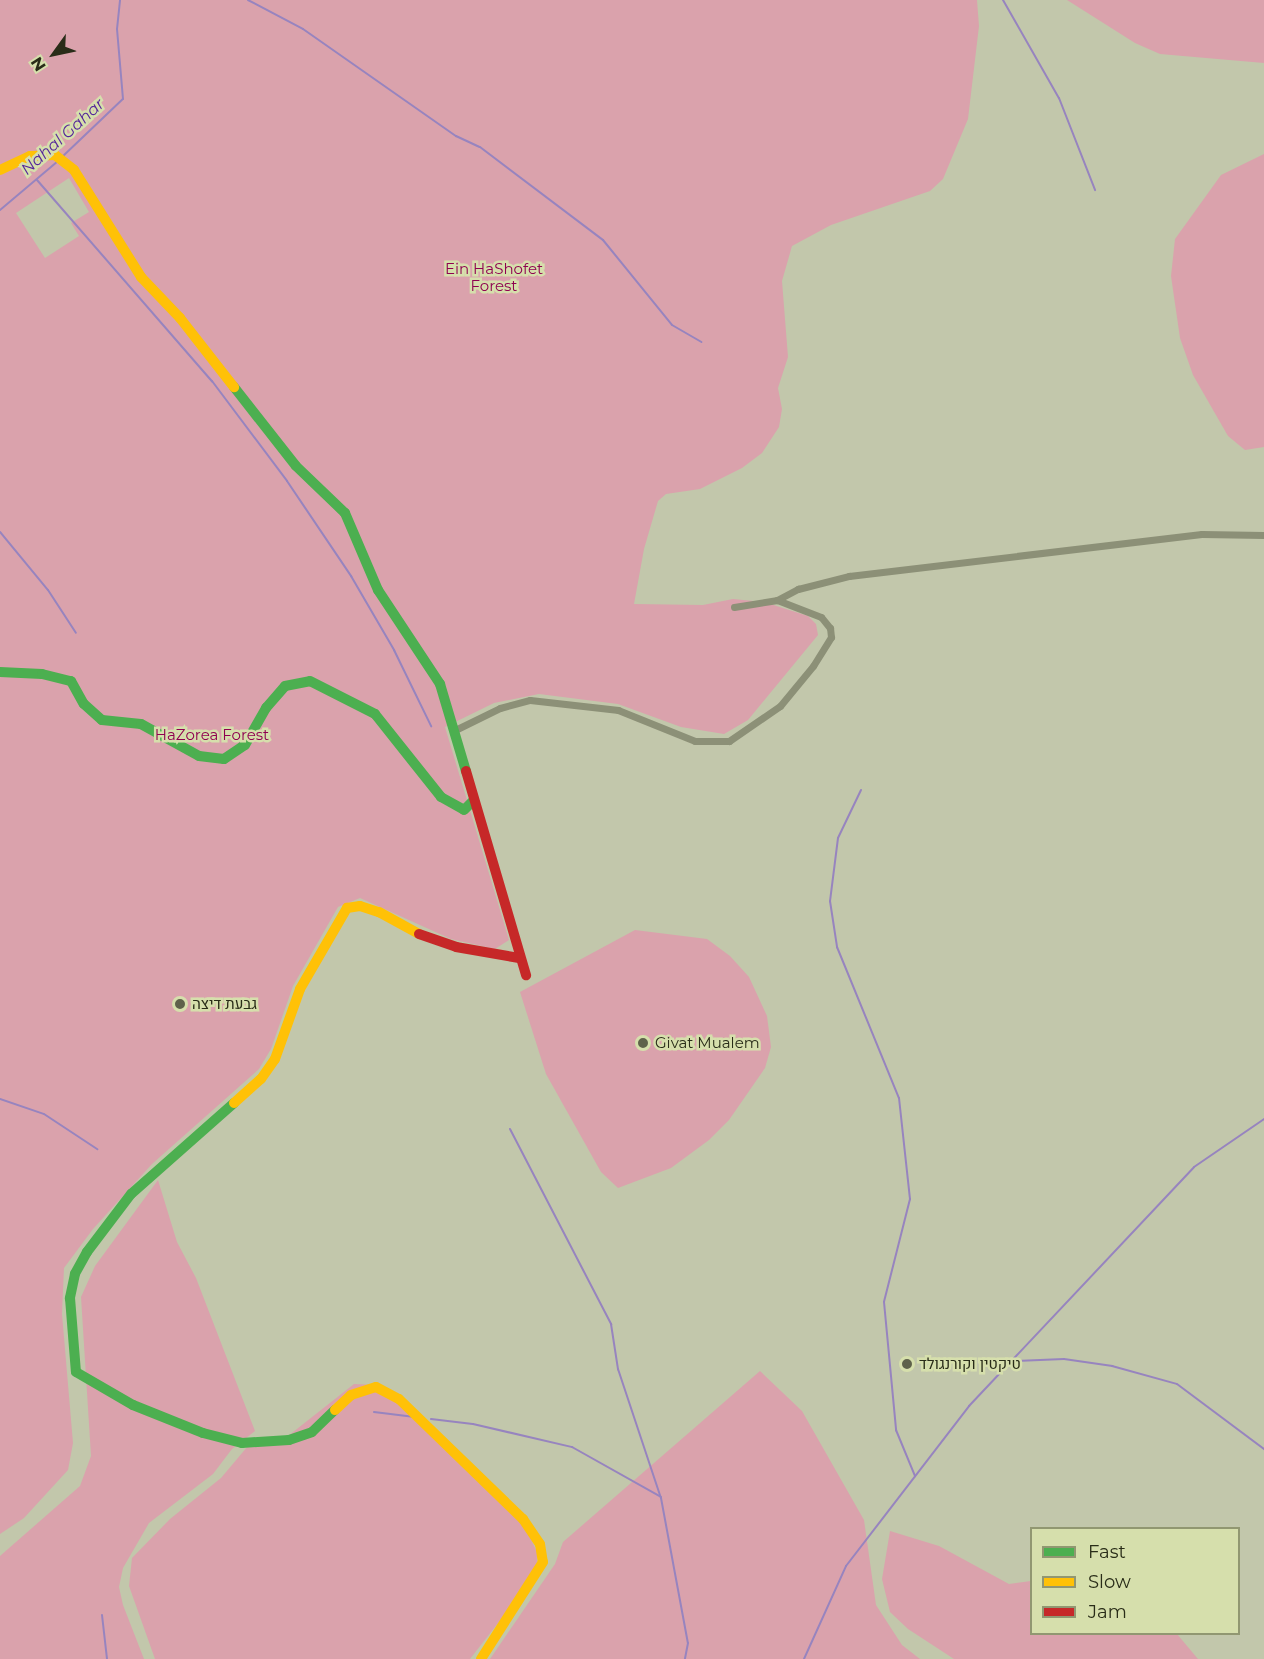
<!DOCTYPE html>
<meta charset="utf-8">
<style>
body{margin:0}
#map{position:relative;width:1264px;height:1659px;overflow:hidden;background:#c2c7ab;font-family:Montserrat,Heebo,sans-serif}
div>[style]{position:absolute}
.green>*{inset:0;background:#daa2ac}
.stream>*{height:2px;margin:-1px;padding:0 1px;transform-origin:1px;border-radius:1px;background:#9784bf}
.street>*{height:7px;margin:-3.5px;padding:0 3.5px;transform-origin:3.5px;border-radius:3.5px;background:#8c9077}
.fast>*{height:10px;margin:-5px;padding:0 5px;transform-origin:5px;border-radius:5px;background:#4caf50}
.slow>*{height:10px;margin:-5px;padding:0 5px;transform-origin:5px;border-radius:5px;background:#ffc107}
.jam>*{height:10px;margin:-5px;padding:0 5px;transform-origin:5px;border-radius:5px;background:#c62828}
.dots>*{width:16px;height:16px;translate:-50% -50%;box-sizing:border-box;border:3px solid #d6dfac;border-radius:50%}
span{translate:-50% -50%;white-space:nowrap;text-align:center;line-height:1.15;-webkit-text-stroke:5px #d6dfac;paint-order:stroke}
.park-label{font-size:15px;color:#8f0050}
.poi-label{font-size:15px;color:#292c18}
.left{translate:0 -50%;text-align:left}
.water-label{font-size:16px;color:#55269a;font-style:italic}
.legend{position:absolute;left:1030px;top:1527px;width:210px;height:108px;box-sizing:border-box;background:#d6dfac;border:2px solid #919771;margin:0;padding:8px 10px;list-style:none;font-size:18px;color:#292c18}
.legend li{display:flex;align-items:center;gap:12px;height:30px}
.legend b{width:30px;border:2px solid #919771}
.north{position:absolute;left:24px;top:24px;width:60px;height:60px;-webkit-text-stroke:4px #d6dfac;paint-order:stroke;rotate:237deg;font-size:16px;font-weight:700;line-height:24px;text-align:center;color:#292c18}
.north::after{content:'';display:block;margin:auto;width:21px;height:27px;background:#292c18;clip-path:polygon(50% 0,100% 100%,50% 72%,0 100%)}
</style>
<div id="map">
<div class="green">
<div style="clip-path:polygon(evenodd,0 0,977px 0,979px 26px,968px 119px,943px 179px,930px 191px,831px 225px,792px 246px,782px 281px,788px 357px,778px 388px,782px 409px,779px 427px,762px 453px,742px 468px,700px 489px,666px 494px,658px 501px,644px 549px,634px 604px,703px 605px,733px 599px,764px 602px,808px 616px,816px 624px,818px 635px,748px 720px,724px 734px,681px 727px,618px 704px,539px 694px,494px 703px,445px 727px,509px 940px,495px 949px,451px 939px,360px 898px,338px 907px,293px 986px,271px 1049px,259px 1069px,152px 1164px,93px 1229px,64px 1268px,62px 1314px,73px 1443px,68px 1470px,24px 1518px,0 1534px,0 0,69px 178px,89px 212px,71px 223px,79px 236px,45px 258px,16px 213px,69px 178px)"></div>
<div style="clip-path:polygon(1067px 0,1264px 0,1264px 63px,1160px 54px,1135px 43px)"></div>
<div style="clip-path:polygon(1264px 154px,1264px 447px,1245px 450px,1228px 436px,1193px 375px,1180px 338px,1171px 276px,1175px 239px,1221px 175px)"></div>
<div style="clip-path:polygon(635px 930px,707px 939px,730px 956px,749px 977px,767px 1016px,771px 1047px,765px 1068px,729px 1120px,709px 1140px,671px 1168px,618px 1188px,601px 1172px,546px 1074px,520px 992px)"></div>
<div style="clip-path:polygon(158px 1180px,177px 1242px,196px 1278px,255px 1431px,232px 1449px,213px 1474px,149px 1523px,123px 1568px,119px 1587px,123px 1605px,144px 1659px,0 1659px,0 1556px,80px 1486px,91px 1456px,81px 1297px,95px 1266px)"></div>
<div style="clip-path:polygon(760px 1371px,802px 1411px,864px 1520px,876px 1605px,902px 1645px,920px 1659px,490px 1659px,555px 1564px,563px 1542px)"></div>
<div style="clip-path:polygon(354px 1384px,380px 1385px,394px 1392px,525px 1527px,537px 1552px,537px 1570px,531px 1581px,470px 1659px,155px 1659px,129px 1586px,132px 1558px,170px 1519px,221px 1478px,253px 1440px,288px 1436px)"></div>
<div style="clip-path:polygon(890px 1531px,939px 1546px,1009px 1584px,1031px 1581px,1032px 1634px,1177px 1634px,1198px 1659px,954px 1659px,908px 1629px,890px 1612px,882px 1579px)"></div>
</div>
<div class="stream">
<div style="left:248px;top:0;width:62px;rotate:27.8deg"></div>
<div style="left:303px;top:29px;width:187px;rotate:35deg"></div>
<div style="left:456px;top:136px;width:26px;rotate:25deg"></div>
<div style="left:480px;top:147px;width:154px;rotate:37.1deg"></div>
<div style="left:603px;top:240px;width:109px;rotate:50.9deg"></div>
<div style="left:672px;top:325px;width:34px;rotate:30deg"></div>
<div style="left:1003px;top:0;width:113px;rotate:60.3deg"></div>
<div style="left:1059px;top:98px;width:99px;rotate:68.6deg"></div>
<div style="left:62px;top:157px;width:84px;rotate:-43.6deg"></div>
<div style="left:123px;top:99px;width:70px;rotate:-94.9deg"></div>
<div style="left:117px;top:29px;width:29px;rotate:-84deg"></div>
<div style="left:37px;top:180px;width:267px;rotate:49deg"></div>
<div style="left:212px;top:381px;width:125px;rotate:53.1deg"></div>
<div style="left:287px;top:481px;width:115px;rotate:56deg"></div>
<div style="left:351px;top:576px;width:86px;rotate:59.8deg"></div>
<div style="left:394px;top:650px;width:85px;rotate:64deg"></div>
<div style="left:0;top:210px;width:76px;rotate:-40.2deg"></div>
<div style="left:0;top:532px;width:75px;rotate:50.4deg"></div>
<div style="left:48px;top:590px;width:51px;rotate:56.9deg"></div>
<div style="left:861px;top:790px;width:53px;rotate:115.6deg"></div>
<div style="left:838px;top:838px;width:64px;rotate:97.2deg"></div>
<div style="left:830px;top:901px;width:47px;rotate:81.3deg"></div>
<div style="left:837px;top:947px;width:163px;rotate:67.7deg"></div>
<div style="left:899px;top:1098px;width:102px;rotate:83.8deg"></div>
<div style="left:910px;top:1199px;width:106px;rotate:104.2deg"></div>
<div style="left:884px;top:1302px;width:129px;rotate:84.6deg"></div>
<div style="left:896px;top:1430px;width:50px;rotate:67.6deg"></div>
<div style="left:0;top:1099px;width:46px;rotate:18.8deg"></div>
<div style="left:44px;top:1114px;width:64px;rotate:33.4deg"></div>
<div style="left:510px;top:1129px;width:220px;rotate:62.6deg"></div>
<div style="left:611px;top:1324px;width:46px;rotate:81.2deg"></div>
<div style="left:618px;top:1369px;width:136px;rotate:71.6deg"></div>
<div style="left:661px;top:1498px;width:147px;rotate:79.5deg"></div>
<div style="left:688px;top:1643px;width:16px;rotate:101deg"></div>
<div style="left:1013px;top:1361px;width:51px;rotate:-2.2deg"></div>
<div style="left:1064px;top:1359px;width:49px;rotate:8.3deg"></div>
<div style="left:1112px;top:1366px;width:67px;rotate:15.5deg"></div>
<div style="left:1177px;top:1384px;width:109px;rotate:36.8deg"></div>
<div style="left:374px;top:1412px;width:39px;rotate:7deg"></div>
<div style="left:431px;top:1419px;width:42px;rotate:6.8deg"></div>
<div style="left:473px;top:1424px;width:102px;rotate:13.1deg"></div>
<div style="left:572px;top:1447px;width:102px;rotate:29.3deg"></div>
<div style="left:102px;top:1615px;width:44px;rotate:83.5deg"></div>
<div style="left:804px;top:1659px;width:102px;rotate:-65.7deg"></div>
<div style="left:846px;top:1566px;width:202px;rotate:-52.4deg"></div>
<div style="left:969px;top:1406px;width:328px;rotate:-46.7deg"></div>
<div style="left:1194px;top:1167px;width:85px;rotate:-34.4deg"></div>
</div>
<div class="street">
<div style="left:734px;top:607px;width:44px;rotate:-9.2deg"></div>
<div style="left:777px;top:600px;width:24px;rotate:-28deg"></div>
<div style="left:798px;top:589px;width:53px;rotate:-14.3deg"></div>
<div style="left:849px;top:576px;width:355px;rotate:-6.8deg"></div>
<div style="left:1202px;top:534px;width:62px;rotate:0.9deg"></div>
<div style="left:453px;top:731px;width:52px;rotate:-26.1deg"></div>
<div style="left:500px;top:708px;width:31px;rotate:-15deg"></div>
<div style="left:530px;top:700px;width:89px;rotate:6.5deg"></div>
<div style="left:618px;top:710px;width:83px;rotate:21.9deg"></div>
<div style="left:695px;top:741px;width:34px"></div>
<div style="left:729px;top:741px;width:62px;rotate:-34.5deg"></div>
<div style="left:780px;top:706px;width:52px;rotate:-50.5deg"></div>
<div style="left:813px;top:666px;width:34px;rotate:-58deg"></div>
<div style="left:831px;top:637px;width:9px;rotate:-96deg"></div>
<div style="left:830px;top:628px;width:14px;rotate:-129deg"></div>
<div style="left:821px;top:617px;width:47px;rotate:-158.9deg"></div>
</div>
<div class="fast">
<div style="left:234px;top:387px;width:100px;rotate:51.9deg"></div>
<div style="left:296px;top:466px;width:68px;rotate:43.8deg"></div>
<div style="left:345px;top:513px;width:84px;rotate:66.8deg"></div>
<div style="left:378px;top:590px;width:113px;rotate:56.6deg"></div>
<div style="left:440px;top:684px;width:91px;rotate:73.4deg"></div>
<div style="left:0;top:672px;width:42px;rotate:2.7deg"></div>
<div style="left:42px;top:674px;width:30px;rotate:14deg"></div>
<div style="left:71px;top:681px;width:26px;rotate:61deg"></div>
<div style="left:84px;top:704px;width:24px;rotate:42deg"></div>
<div style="left:102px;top:720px;width:39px;rotate:6deg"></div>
<div style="left:141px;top:724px;width:66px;rotate:28.9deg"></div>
<div style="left:199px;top:756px;width:25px;rotate:7deg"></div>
<div style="left:224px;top:759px;width:25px;rotate:-34deg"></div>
<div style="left:245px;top:745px;width:43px;rotate:-60.4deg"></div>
<div style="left:266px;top:708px;width:29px;rotate:-49deg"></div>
<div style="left:285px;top:686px;width:25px;rotate:-11deg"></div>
<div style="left:310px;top:681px;width:73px;rotate:26.9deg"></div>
<div style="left:375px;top:714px;width:106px;rotate:51.5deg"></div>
<div style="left:441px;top:797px;width:26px;rotate:29deg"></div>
<div style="left:464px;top:810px;width:14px;rotate:-45deg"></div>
<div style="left:234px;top:1103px;width:137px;rotate:138.5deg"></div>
<div style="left:131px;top:1194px;width:73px;rotate:127.2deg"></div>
<div style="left:87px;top:1252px;width:25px;rotate:119deg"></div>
<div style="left:75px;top:1274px;width:25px;rotate:102deg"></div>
<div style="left:70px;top:1298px;width:74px;rotate:85.4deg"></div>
<div style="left:76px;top:1372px;width:66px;rotate:30.1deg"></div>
<div style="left:133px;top:1405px;width:75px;rotate:21.8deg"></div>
<div style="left:203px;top:1433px;width:40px;rotate:14.4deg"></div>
<div style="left:242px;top:1443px;width:47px;rotate:-3.7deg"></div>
<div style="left:289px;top:1440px;width:24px;rotate:-19deg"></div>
<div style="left:312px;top:1432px;width:32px;rotate:-44deg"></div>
</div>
<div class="slow">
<div style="left:0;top:170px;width:33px;rotate:-25deg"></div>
<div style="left:30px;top:156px;width:25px;rotate:-2deg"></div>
<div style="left:55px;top:155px;width:24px;rotate:38deg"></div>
<div style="left:74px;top:170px;width:126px;rotate:57.9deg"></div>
<div style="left:141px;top:277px;width:57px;rotate:46.4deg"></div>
<div style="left:180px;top:318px;width:88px;rotate:52deg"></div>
<div style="left:234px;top:1103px;width:36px;rotate:-42deg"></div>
<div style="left:261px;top:1079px;width:24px;rotate:-55deg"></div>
<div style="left:275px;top:1059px;width:74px;rotate:-70.3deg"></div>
<div style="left:300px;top:989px;width:94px;rotate:-59.9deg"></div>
<div style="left:347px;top:908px;width:13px;rotate:-9deg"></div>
<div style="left:360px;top:906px;width:20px;rotate:18deg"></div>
<div style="left:379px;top:912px;width:46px;rotate:28.8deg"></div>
<div style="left:335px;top:1410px;width:22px;rotate:-43deg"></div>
<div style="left:351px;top:1395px;width:26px;rotate:-18deg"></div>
<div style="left:376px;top:1387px;width:26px;rotate:28deg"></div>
<div style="left:399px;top:1399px;width:173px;rotate:44.1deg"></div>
<div style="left:523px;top:1519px;width:30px;rotate:56deg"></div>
<div style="left:540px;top:1544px;width:18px;rotate:81deg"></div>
<div style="left:543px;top:1562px;width:115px;rotate:122.6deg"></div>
</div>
<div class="jam">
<div style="left:466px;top:771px;width:213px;rotate:73.6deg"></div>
<div style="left:419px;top:934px;width:39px;rotate:19deg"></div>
<div style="left:456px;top:947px;width:64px;rotate:9.9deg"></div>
</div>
<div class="dots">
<div style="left:180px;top:1004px;background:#5f624b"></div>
<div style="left:643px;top:1043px;background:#5f624b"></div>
<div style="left:907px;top:1364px;background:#5f624b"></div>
</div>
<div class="park-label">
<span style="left:494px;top:277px">Ein HaShofet<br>Forest</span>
<span style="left:212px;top:735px">HaZorea Forest</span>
</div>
<div class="poi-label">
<span class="left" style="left:192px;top:1004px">גבעת דיצה</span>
<span class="left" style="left:655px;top:1043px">Givat Mualem</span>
<span class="left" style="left:919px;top:1364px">טיקטין וקורנגולד</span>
</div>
<div class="water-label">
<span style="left:63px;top:137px;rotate:-42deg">Nahal Gahar</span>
</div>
<ul class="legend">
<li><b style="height:8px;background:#4caf50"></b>Fast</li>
<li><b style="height:8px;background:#ffc107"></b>Slow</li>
<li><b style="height:8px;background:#c62828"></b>Jam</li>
</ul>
<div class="north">N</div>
</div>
